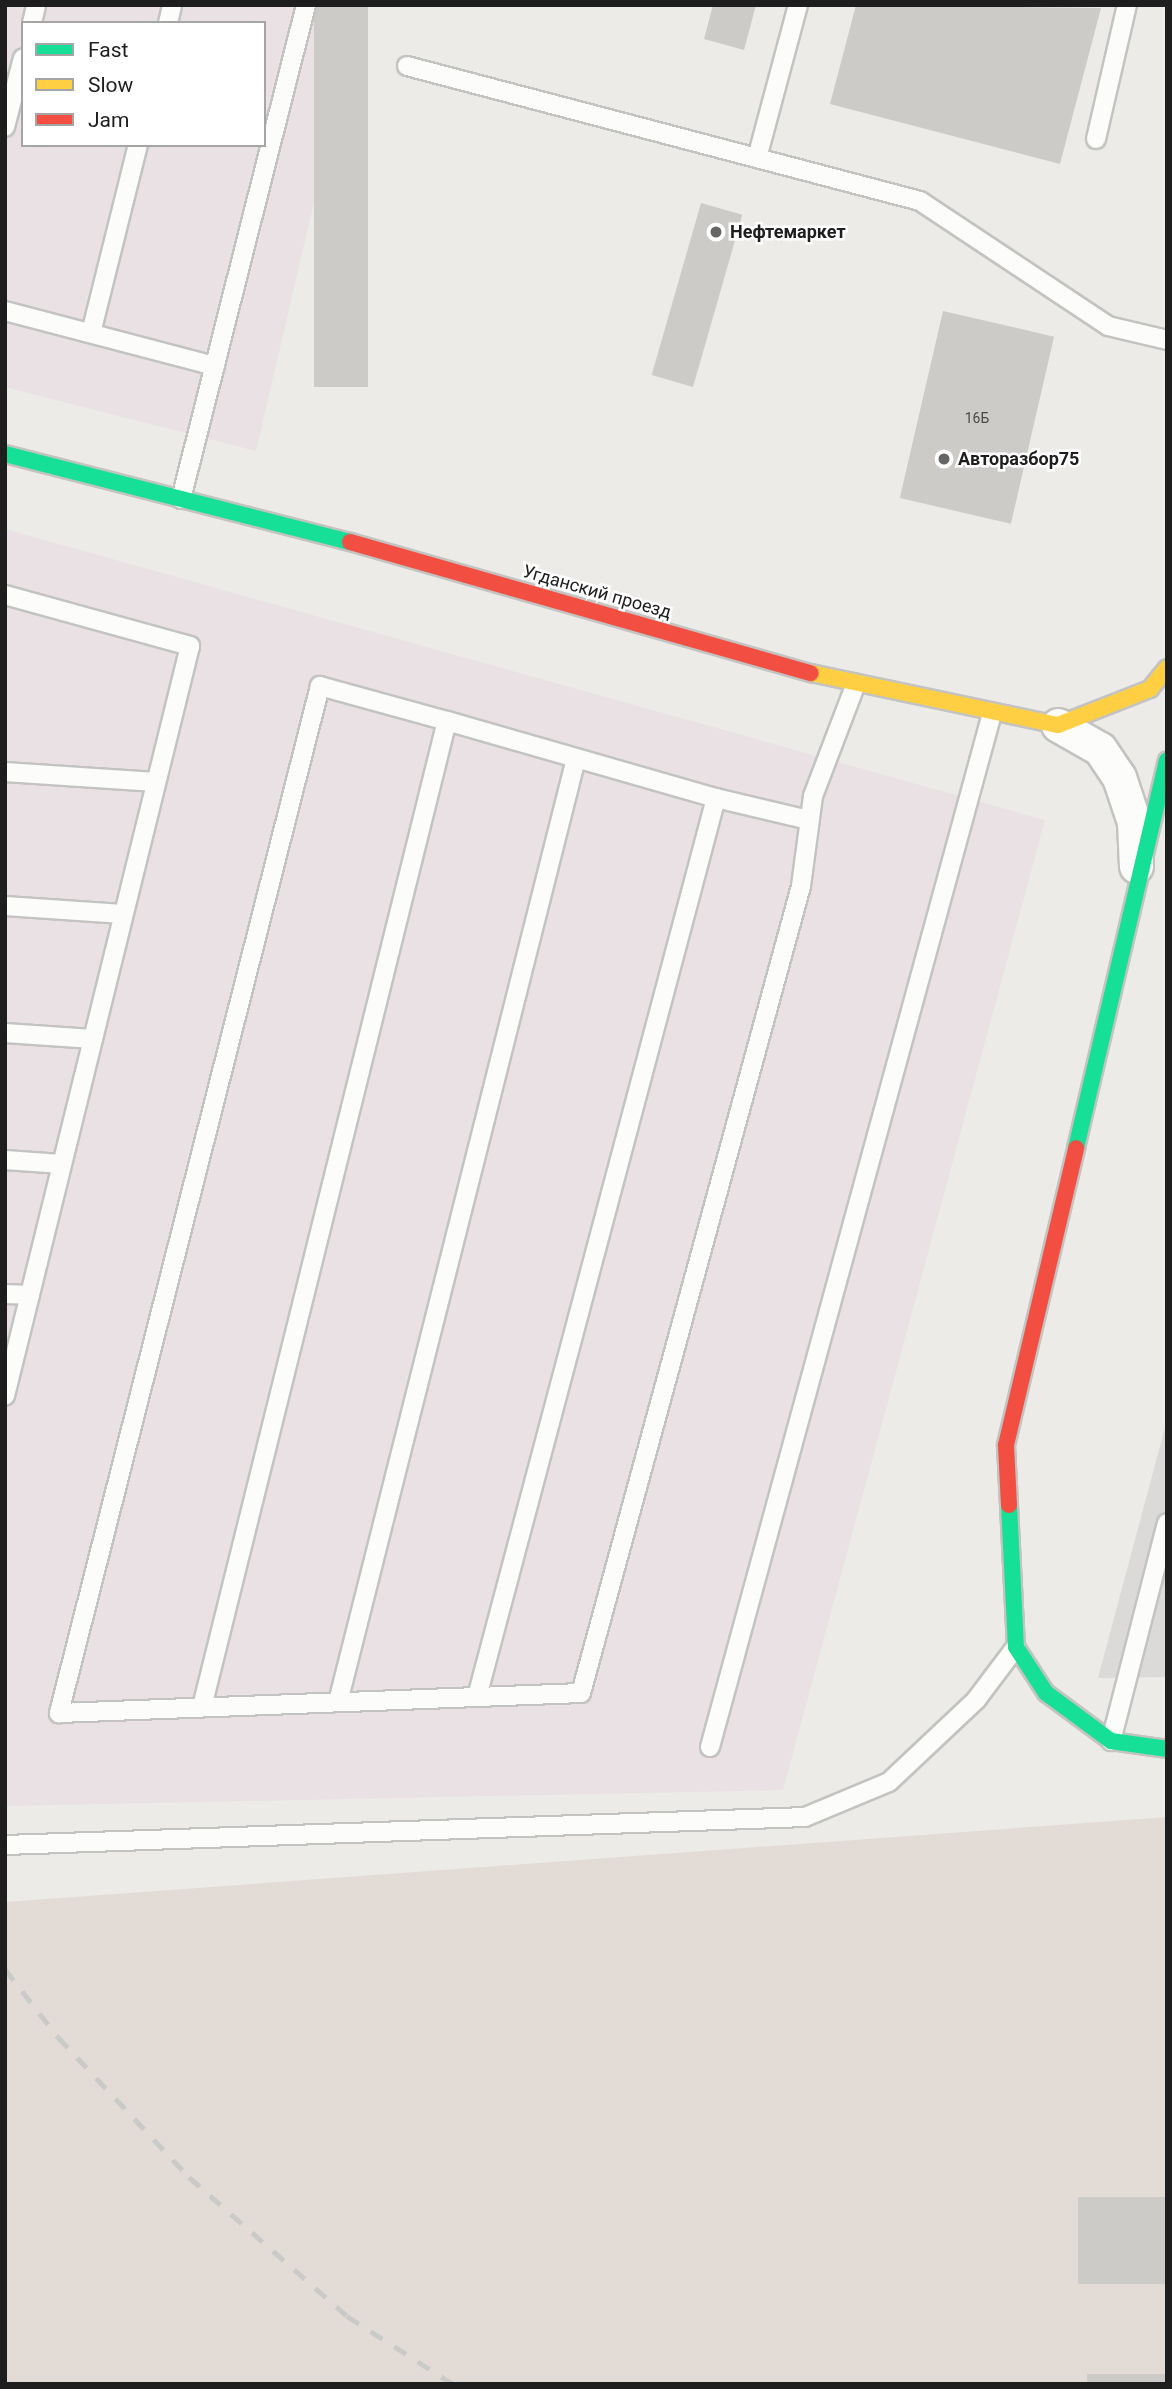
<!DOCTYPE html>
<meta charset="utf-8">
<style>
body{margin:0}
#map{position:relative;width:1172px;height:2389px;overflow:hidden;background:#ecebe7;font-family:Roboto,sans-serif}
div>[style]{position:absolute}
.residential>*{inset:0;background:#dbdad8}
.industrial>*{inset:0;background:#e9e1e4}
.military>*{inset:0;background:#e3dcd6}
.building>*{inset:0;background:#cdcbc8;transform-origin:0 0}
.roads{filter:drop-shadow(2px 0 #c3c3c1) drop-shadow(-2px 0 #c3c3c1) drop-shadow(0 2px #c3c3c1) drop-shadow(0 -2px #c3c3c1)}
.lane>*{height:18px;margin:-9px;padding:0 9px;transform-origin:9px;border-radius:9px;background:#fcfcfb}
.street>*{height:33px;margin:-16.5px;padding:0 16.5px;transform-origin:16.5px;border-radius:16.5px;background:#fcfcfb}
.fast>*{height:16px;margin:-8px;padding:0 8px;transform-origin:8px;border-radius:8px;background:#16e098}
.slow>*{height:16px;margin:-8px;padding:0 8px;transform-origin:8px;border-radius:8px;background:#ffcf43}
.jam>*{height:16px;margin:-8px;padding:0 8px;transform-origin:8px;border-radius:8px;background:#f24e42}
.rail>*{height:5px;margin-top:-2.5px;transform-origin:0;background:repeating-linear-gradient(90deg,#cacac9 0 14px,transparent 0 28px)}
.dots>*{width:19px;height:19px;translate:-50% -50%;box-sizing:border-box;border:4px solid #fff;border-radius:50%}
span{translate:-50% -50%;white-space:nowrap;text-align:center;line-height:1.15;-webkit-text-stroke:5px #fff;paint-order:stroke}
.number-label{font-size:14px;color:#4a4948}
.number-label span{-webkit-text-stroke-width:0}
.poi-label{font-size:18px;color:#1e1e1e;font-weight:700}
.left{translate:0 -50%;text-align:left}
.street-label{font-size:18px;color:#1e1e1e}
.frame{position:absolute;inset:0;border:7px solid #1e1e1e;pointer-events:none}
.legend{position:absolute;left:21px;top:21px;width:245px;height:126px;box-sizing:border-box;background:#fff;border:2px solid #a5a5a5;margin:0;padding:9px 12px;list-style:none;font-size:21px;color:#1e1e1e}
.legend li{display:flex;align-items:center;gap:14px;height:35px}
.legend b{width:35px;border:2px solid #a5a5a5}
</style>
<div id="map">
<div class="residential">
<div style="clip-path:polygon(1167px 1420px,1167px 1677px,1098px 1678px)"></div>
</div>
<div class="industrial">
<div style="clip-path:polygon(evenodd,5px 5px,360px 5px,256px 451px,5px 387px,5px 5px,23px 23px,264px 23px,264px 145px,23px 145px,23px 23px)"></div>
<div style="clip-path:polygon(5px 529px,1045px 820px,783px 1790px,5px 1806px)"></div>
</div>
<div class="military">
<div style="clip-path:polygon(1167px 1817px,1167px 2384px,5px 2384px,5px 1902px)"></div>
</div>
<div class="building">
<div style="left:314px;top:5px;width:54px;height:382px"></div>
<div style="clip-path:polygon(713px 5px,756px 5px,744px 50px,704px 39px)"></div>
<div style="clip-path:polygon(856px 5px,1101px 8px,1060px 164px,830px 104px)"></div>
<div style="left:701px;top:203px;width:43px;height:179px;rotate:16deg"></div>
<div style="left:943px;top:311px;width:114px;height:192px;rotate:13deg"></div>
<div style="left:1167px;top:2197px;width:87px;height:89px;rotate:90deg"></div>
<div style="left:1167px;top:2374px;width:10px;height:80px;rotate:90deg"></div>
</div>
<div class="roads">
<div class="lane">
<div style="left:32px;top:23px;width:18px;rotate:-77deg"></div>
<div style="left:168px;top:23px;width:18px;rotate:-77deg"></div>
<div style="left:407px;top:66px;width:530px;rotate:14.74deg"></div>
<div style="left:920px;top:201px;width:226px;rotate:33.6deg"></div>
<div style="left:1108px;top:326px;width:61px;rotate:13.3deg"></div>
<div style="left:5px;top:127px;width:71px;rotate:-75.4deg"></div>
<div style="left:1096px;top:139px;width:138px;rotate:-77deg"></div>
<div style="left:757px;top:158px;width:158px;rotate:-75deg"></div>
<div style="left:5px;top:311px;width:217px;rotate:14.7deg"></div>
<div style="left:91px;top:333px;width:194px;rotate:-76deg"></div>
<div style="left:181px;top:499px;width:510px;rotate:-75.8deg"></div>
<div style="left:5px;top:595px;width:192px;rotate:15.4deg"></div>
<div style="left:190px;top:646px;width:772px;rotate:103.86deg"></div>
<div style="left:447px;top:721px;width:280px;rotate:16deg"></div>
<div style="left:716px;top:798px;width:930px;rotate:104.89deg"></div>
<div style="left:5px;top:772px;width:151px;rotate:3.8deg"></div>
<div style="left:716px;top:798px;width:96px;rotate:13.3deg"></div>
<div style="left:5px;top:906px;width:118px;rotate:3.9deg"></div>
<div style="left:5px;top:1033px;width:88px;rotate:3.9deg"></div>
<div style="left:5px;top:1160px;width:57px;rotate:4deg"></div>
<div style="left:5px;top:1294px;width:25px;rotate:2deg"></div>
<div style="left:338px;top:1702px;width:973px;rotate:-75.84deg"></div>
<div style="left:202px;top:1707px;width:1016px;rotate:-76.05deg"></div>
<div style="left:447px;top:721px;width:132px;rotate:-164.6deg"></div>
<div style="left:320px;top:686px;width:1060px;rotate:104.26deg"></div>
<div style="left:59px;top:1713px;width:522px;rotate:-2.19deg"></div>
<div style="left:581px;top:1693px;width:836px;rotate:-74.75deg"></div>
<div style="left:801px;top:886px;width:91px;rotate:-82.4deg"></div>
<div style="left:813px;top:796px;width:118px;rotate:-69.1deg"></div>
<div style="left:1111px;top:1741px;width:225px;rotate:-75.6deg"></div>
<div style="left:710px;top:1747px;width:1072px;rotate:-74.74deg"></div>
<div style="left:5px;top:1845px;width:800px;rotate:-2deg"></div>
<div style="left:805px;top:1817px;width:91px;rotate:-22.6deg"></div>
<div style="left:889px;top:1782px;width:120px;rotate:-43.3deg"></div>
<div style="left:976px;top:1700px;width:66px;rotate:-53deg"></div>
</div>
<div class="street">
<div style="left:1058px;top:725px;width:48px;rotate:29.7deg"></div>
<div style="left:1100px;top:749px;width:34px;rotate:56deg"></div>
<div style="left:1119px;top:777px;width:47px;rotate:71.6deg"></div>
<div style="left:1134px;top:822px;width:44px;rotate:87.4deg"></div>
</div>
<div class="fast">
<div style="left:5px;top:454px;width:356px;rotate:14.3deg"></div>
<div style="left:1076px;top:1148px;width:398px;rotate:-76.8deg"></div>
<div style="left:1009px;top:1505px;width:142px;rotate:87.2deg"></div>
<div style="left:1016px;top:1647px;width:55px;rotate:56.9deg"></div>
<div style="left:1046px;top:1693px;width:81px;rotate:36.4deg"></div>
<div style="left:1111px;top:1741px;width:57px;rotate:8.1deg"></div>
</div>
<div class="slow">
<div style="left:811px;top:673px;width:252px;rotate:11.9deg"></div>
<div style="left:1058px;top:725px;width:99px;rotate:-21.4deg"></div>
<div style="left:1150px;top:689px;width:27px;rotate:-51deg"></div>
</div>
<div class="jam">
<div style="left:350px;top:542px;width:479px;rotate:15.9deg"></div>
<div style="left:1009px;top:1505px;width:60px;rotate:-92.9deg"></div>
<div style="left:1006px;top:1445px;width:305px;rotate:-76.7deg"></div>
</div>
</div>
<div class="rail">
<div style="left:5px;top:1969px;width:86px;rotate:52.1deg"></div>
<div style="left:58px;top:2037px;width:192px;rotate:46.9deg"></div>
<div style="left:189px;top:2177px;width:210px;rotate:41.3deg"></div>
<div style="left:347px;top:2316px;width:126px;rotate:32.7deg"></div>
</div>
<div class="dots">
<div style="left:716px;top:232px;background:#666664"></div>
<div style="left:944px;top:459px;background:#666664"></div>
</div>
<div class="number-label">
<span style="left:977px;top:418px">16Б</span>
</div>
<div class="poi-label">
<span class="left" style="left:730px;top:232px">Нефтемаркет</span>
<span class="left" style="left:958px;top:459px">Авторазбор75</span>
</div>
<div class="street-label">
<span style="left:597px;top:592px;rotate:16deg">Угданский проезд</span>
</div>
<div class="frame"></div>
<ul class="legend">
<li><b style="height:9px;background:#16e098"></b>Fast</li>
<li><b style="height:9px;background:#ffcf43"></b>Slow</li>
<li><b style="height:9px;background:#f24e42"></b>Jam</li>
</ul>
</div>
